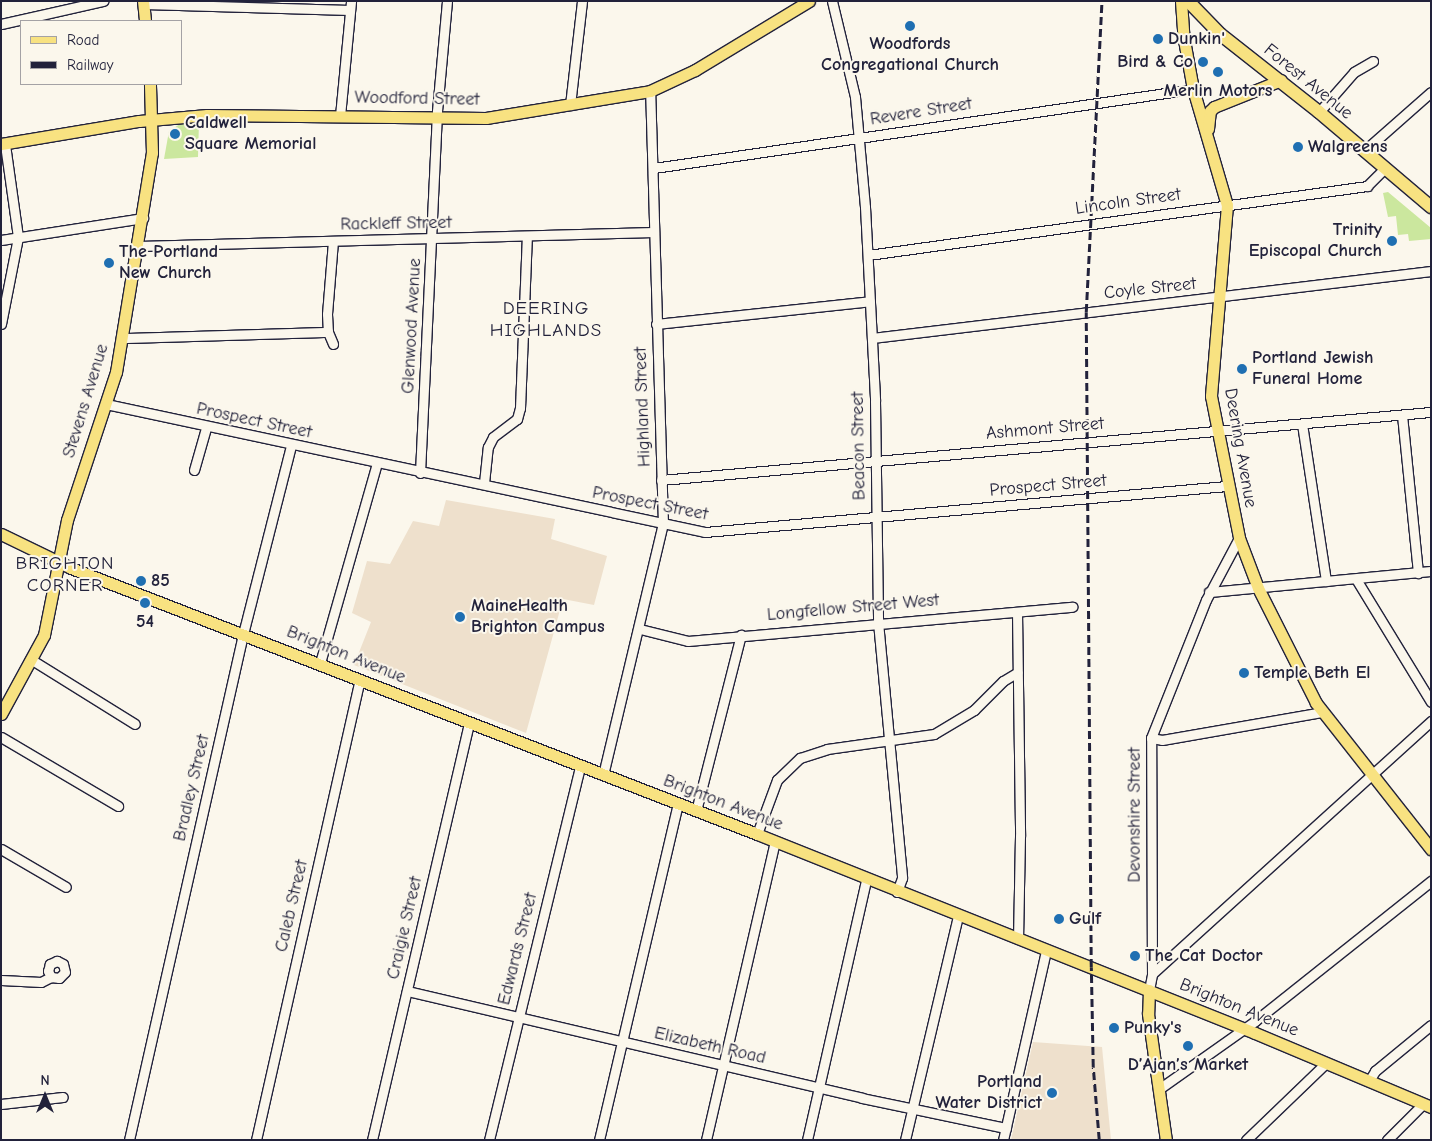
<!DOCTYPE html>
<meta charset="utf-8">
<style>
body{margin:0}
#map{position:relative;width:1432px;height:1141px;overflow:hidden;background:#fbf7ec;font-family:"Comic Neue",sans-serif}
div>[style]{position:absolute}
.built>*{inset:0;background:#eee0cc}
.green>*{inset:0;background:#cbe79e}
.roads{filter:drop-shadow(1px 0 #22223b) drop-shadow(-1px 0 #22223b) drop-shadow(0 1px #22223b) drop-shadow(0 -1px #22223b)}
.minor>*{height:9px;margin:-4.5px;padding:0 4.5px;transform-origin:4.5px;border-radius:4.5px;background:#fbf7ec}
.major>*{height:11px;margin:-5.5px;padding:0 5.5px;transform-origin:5.5px;border-radius:5.5px;background:#f8e281}
.highway>*{height:12px;margin:-6px;padding:0 6px;transform-origin:6px;border-radius:6px;background:#f8e281}
.rail>*{height:2.5px;margin-top:-1.25px;transform-origin:0;background:repeating-linear-gradient(90deg,#22223b 0 8px,transparent 0 12px)}
.dots>*{width:14px;height:14px;translate:-50% -50%;box-sizing:border-box;border:2px solid #fbf7ec;border-radius:50%}
span{translate:-50% -50%;white-space:nowrap;text-align:center;line-height:1.15;-webkit-text-stroke:4px #fbf7ec;paint-order:stroke}
.poi-label{font-size:18px;color:#22223b;font-weight:700}
.left{translate:0 -50%;text-align:left}
.right{translate:-100% -50%;text-align:right}
.street-label{font-size:18px;color:#22223b}
.neighbourhood-label{font-size:19px;color:#22223b;letter-spacing:1px}
.frame{position:absolute;inset:0;border:2px solid #22223b;pointer-events:none}
.legend{position:absolute;left:20px;top:20px;width:162px;height:65px;box-sizing:border-box;background:#fbf7ec;border:1px solid #a4a2a5;margin:0;padding:6px 9px;list-style:none;font-size:15px;color:#22223b}
.legend li{display:flex;align-items:center;gap:10px;height:25px}
.legend b{width:25px;border:1px solid #a4a2a5}
.north{position:absolute;left:20px;top:1071px;width:50px;height:50px;-webkit-text-stroke:4px #fbf7ec;paint-order:stroke;rotate:0deg;font-size:14px;font-weight:700;line-height:20px;text-align:center;color:#22223b}
.north::after{content:'';display:block;margin:auto;width:18px;height:22px;background:#22223b;clip-path:polygon(50% 0,100% 100%,50% 72%,0 100%)}
</style>
<div id="map">
<div class="built">
<div style="clip-path:polygon(446px 500px,555px 519px,551px 539px,607px 556px,594px 605px,563px 599px,526px 733px,354px 665px,371px 622px,352px 613px,367px 561px,390px 564px,413px 521px,439px 526px)"></div>
<div style="clip-path:polygon(1033px 1042px,1102px 1047px,1111px 1140px,1011px 1140px)"></div>
</div>
<div class="green">
<div style="clip-path:polygon(199px 121px,198px 157px,164px 159px,169px 131px,180px 124px)"></div>
<div style="clip-path:polygon(1388px 192px,1431px 228px,1431px 239px,1409px 241px,1408px 234px,1398px 235px,1396px 216px,1388px 217px,1383px 193px)"></div>
</div>
<div class="roads">
<div class="minor">
<div style="left:832px;top:1px;width:99px;rotate:76.5deg"></div>
<div style="left:855px;top:97px;width:110px;rotate:84.8deg"></div>
<div style="left:865px;top:207px;width:194px;rotate:87deg"></div>
<div style="left:875px;top:401px;width:221px;rotate:89.2deg"></div>
<div style="left:878px;top:622px;width:257px;rotate:84.6deg"></div>
<div style="left:902px;top:878px;width:15px;rotate:110deg"></div>
<div style="left:144px;top:4px;width:206px;rotate:1.7deg"></div>
<div style="left:1px;top:24px;width:105px;rotate:-12.7deg"></div>
<div style="left:570px;top:105px;width:105px;rotate:-83.4deg"></div>
<div style="left:1319px;top:112px;width:53px;rotate:-48.8deg"></div>
<div style="left:1354px;top:72px;width:22px;rotate:-30deg"></div>
<div style="left:340px;top:116px;width:116px;rotate:-84.5deg"></div>
<div style="left:1364px;top:151px;width:89px;rotate:-41.4deg"></div>
<div style="left:654px;top:168px;width:545px;rotate:-8.34deg"></div>
<div style="left:1px;top:240px;width:144px;rotate:-8.8deg"></div>
<div style="left:333px;top:241px;width:73px;rotate:94.7deg"></div>
<div style="left:327px;top:314px;width:18px;rotate:87deg"></div>
<div style="left:328px;top:332px;width:13px;rotate:67deg"></div>
<div style="left:138px;top:246px;width:516px;rotate:-1.55deg"></div>
<div style="left:868px;top:255px;width:504px;rotate:-7.87deg"></div>
<div style="left:1367px;top:186px;width:25px;rotate:-45deg"></div>
<div style="left:1px;top:324px;width:89px;rotate:-78.9deg"></div>
<div style="left:18px;top:237px;width:94px;rotate:-98deg"></div>
<div style="left:656px;top:324px;width:215px;rotate:-6.1deg"></div>
<div style="left:123px;top:338px;width:205px;rotate:-1.7deg"></div>
<div style="left:872px;top:338px;width:563px;rotate:-6.83deg"></div>
<div style="left:106px;top:404px;width:613px;rotate:12.06deg"></div>
<div style="left:705px;top:532px;width:524px;rotate:-5.04deg"></div>
<div style="left:1402px;top:415px;width:159px;rotate:84.2deg"></div>
<div style="left:1302px;top:424px;width:159px;rotate:81.3deg"></div>
<div style="left:194px;top:470px;width:44px;rotate:-74.1deg"></div>
<div style="left:420px;top:473px;width:362px;rotate:-87.3deg"></div>
<div style="left:437px;top:111px;width:110px;rotate:-84.8deg"></div>
<div style="left:661px;top:480px;width:773px;rotate:-5.05deg"></div>
<div style="left:484px;top:483px;width:36px;rotate:-84deg"></div>
<div style="left:488px;top:447px;width:11px;rotate:-63deg"></div>
<div style="left:493px;top:437px;width:30px;rotate:-37deg"></div>
<div style="left:517px;top:419px;width:11px;rotate:-75deg"></div>
<div style="left:520px;top:408px;width:172px;rotate:-87.7deg"></div>
<div style="left:1356px;top:579px;width:144px;rotate:58.6deg"></div>
<div style="left:1209px;top:592px;width:223px;rotate:-5.4deg"></div>
<div style="left:1017px;top:612px;width:224px;rotate:89.2deg"></div>
<div style="left:1020px;top:836px;width:103px;rotate:91.1deg"></div>
<div style="left:640px;top:629px;width:49px;rotate:14deg"></div>
<div style="left:688px;top:641px;width:386px;rotate:-5.1deg"></div>
<div style="left:32px;top:660px;width:121px;rotate:31.9deg"></div>
<div style="left:320px;top:663px;width:208px;rotate:-74.1deg"></div>
<div style="left:1px;top:737px;width:136px;rotate:30.5deg"></div>
<div style="left:1151px;top:738px;width:11px;rotate:10deg"></div>
<div style="left:1162px;top:740px;width:162px;rotate:-9.9deg"></div>
<div style="left:603px;top:775px;width:258px;rotate:-76.6deg"></div>
<div style="left:663px;top:524px;width:433px;rotate:-91.7deg"></div>
<div style="left:696px;top:811px;width:182px;rotate:-75.7deg"></div>
<div style="left:757px;top:834px;width:58px;rotate:-69.7deg"></div>
<div style="left:777px;top:780px;width:32px;rotate:-44deg"></div>
<div style="left:800px;top:758px;width:28px;rotate:-18deg"></div>
<div style="left:827px;top:749px;width:108px;rotate:-8deg"></div>
<div style="left:934px;top:734px;width:47px;rotate:-31deg"></div>
<div style="left:974px;top:710px;width:41px;rotate:-45deg"></div>
<div style="left:1003px;top:681px;width:17px;rotate:-31deg"></div>
<div style="left:1px;top:849px;width:75px;rotate:30.3deg"></div>
<div style="left:1152px;top:974px;width:377px;rotate:-42.2deg"></div>
<div style="left:1px;top:980px;width:40px;rotate:2.9deg"></div>
<div style="left:41px;top:982px;width:11px;rotate:-27deg"></div>
<div style="left:51px;top:977px;width:8px;rotate:7deg"></div>
<div style="left:59px;top:978px;width:8px;rotate:-45deg"></div>
<div style="left:65px;top:972px;width:8px;rotate:-104deg"></div>
<div style="left:63px;top:964px;width:7px;rotate:-153deg"></div>
<div style="left:57px;top:961px;width:8px;rotate:157deg"></div>
<div style="left:50px;top:964px;width:7px;rotate:106deg"></div>
<div style="left:48px;top:971px;width:7px;rotate:63deg"></div>
<div style="left:1149px;top:990px;width:16px;rotate:-79deg"></div>
<div style="left:1152px;top:974px;width:236px;rotate:-90.2deg"></div>
<div style="left:1151px;top:738px;width:149px;rotate:-68.3deg"></div>
<div style="left:1206px;top:600px;width:70px;rotate:-62deg"></div>
<div style="left:407px;top:991px;width:467px;rotate:13.2deg"></div>
<div style="left:862px;top:1098px;width:147px;rotate:11.8deg"></div>
<div style="left:1369px;top:1081px;width:12px;rotate:-59deg"></div>
<div style="left:1375px;top:1071px;width:72px;rotate:-39.4deg"></div>
<div style="left:1159px;top:1089px;width:118px;rotate:-35.3deg"></div>
<div style="left:1255px;top:1021px;width:225px;rotate:-38.5deg"></div>
<div style="left:1px;top:1104px;width:62px;rotate:-6.4deg"></div>
<div style="left:129px;top:1140px;width:519px;rotate:-77.3deg"></div>
<div style="left:243px;top:634px;width:195px;rotate:-75.7deg"></div>
<div style="left:256px;top:1140px;width:472px;rotate:-77.3deg"></div>
<div style="left:372px;top:1140px;width:428px;rotate:-76.9deg"></div>
<div style="left:489px;top:1140px;width:385px;rotate:-76.3deg"></div>
<div style="left:599px;top:1140px;width:345px;rotate:-76.8deg"></div>
<div style="left:706px;top:1140px;width:306px;rotate:-77deg"></div>
<div style="left:807px;top:1140px;width:267px;rotate:-77.2deg"></div>
<div style="left:905px;top:1140px;width:230px;rotate:-76.7deg"></div>
<div style="left:1003px;top:1140px;width:195px;rotate:-77.2deg"></div>
<div style="left:1246px;top:1140px;width:111px;rotate:-43.9deg"></div>
<div style="left:1387px;top:1140px;width:51px;rotate:-45deg"></div>
</div>
<div class="major">
<div style="left:143px;top:1px;width:20px;rotate:84deg"></div>
<div style="left:1181px;top:1px;width:39px;rotate:86deg"></div>
<div style="left:1184px;top:40px;width:50px;rotate:79.6deg"></div>
<div style="left:1193px;top:89px;width:121px;rotate:73.7deg"></div>
<div style="left:1227px;top:205px;width:192px;rotate:94.8deg"></div>
<div style="left:1211px;top:396px;width:145px;rotate:78.8deg"></div>
<div style="left:1239px;top:538px;width:53px;rotate:69.2deg"></div>
<div style="left:1258px;top:588px;width:129px;rotate:63.2deg"></div>
<div style="left:1316px;top:703px;width:186px;rotate:51.8deg"></div>
<div style="left:1208px;top:129px;width:18px;rotate:-84deg"></div>
<div style="left:1210px;top:111px;width:6px;rotate:-45deg"></div>
<div style="left:1214px;top:107px;width:72px;rotate:-21.9deg"></div>
<div style="left:1px;top:144px;width:140px;rotate:-9.5deg"></div>
<div style="left:139px;top:121px;width:68px;rotate:-5deg"></div>
<div style="left:207px;top:115px;width:279px;rotate:0.6deg"></div>
<div style="left:486px;top:118px;width:166px;rotate:-9.3deg"></div>
<div style="left:650px;top:91px;width:50px;rotate:-25deg"></div>
<div style="left:695px;top:70px;width:133px;rotate:-31.2deg"></div>
<div style="left:1px;top:534px;width:78px;rotate:25.9deg"></div>
<div style="left:71px;top:568px;width:736px;rotate:21.19deg"></div>
<div style="left:757px;top:834px;width:536px;rotate:21.78deg"></div>
<div style="left:1255px;top:1033px;width:191px;rotate:22.8deg"></div>
<div style="left:1px;top:714px;width:90px;rotate:-61.4deg"></div>
<div style="left:44px;top:635px;width:117px;rotate:-78.7deg"></div>
<div style="left:67px;top:520px;width:156px;rotate:-71.7deg"></div>
<div style="left:116px;top:372px;width:222px;rotate:-80.7deg"></div>
<div style="left:152px;top:153px;width:69px;rotate:-91.7deg"></div>
<div style="left:1149px;top:990px;width:24px;rotate:92deg"></div>
<div style="left:1148px;top:1014px;width:127px;rotate:81.9deg"></div>
</div>
<div class="highway">
<div style="left:1188px;top:1px;width:46px;rotate:45.9deg"></div>
<div style="left:1220px;top:34px;width:126px;rotate:38.2deg"></div>
<div style="left:1319px;top:112px;width:147px;rotate:40.3deg"></div>
</div>
</div>
<div class="rail">
<div style="left:1099px;top:1140px;width:73px;rotate:-94.7deg"></div>
<div style="left:1093px;top:1067px;width:100px;rotate:-91.1deg"></div>
<div style="left:1091px;top:967px;width:655px;rotate:-90.44deg"></div>
<div style="left:1086px;top:312px;width:311px;rotate:-87.1deg"></div>
</div>
<div class="dots">
<div style="left:910px;top:26px;background:#1f6fb2"></div>
<div style="left:1158px;top:39px;background:#1f6fb2"></div>
<div style="left:1203px;top:62px;background:#1f6fb2"></div>
<div style="left:1218px;top:72px;background:#1f6fb2"></div>
<div style="left:175px;top:134px;background:#1f6fb2"></div>
<div style="left:1298px;top:147px;background:#1f6fb2"></div>
<div style="left:1392px;top:241px;background:#1f6fb2"></div>
<div style="left:109px;top:263px;background:#1f6fb2"></div>
<div style="left:1242px;top:369px;background:#1f6fb2"></div>
<div style="left:141px;top:581px;background:#1f6fb2"></div>
<div style="left:145px;top:603px;background:#1f6fb2"></div>
<div style="left:460px;top:617px;background:#1f6fb2"></div>
<div style="left:1244px;top:673px;background:#1f6fb2"></div>
<div style="left:1059px;top:919px;background:#1f6fb2"></div>
<div style="left:1135px;top:956px;background:#1f6fb2"></div>
<div style="left:1114px;top:1028px;background:#1f6fb2"></div>
<div style="left:1188px;top:1046px;background:#1f6fb2"></div>
<div style="left:1052px;top:1093px;background:#1f6fb2"></div>
</div>
<div class="poi-label">
<span class="left" style="left:1168px;top:39px">Dunkin'</span>
<span style="left:910px;top:55px">Woodfords<br>Congregational Church</span>
<span class="right" style="left:1193px;top:62px">Bird &amp; Co</span>
<span style="left:1218px;top:91px">Merlin Motors</span>
<span class="left" style="left:185px;top:134px">Caldwell<br>Square Memorial</span>
<span class="left" style="left:1308px;top:147px">Walgreens</span>
<span class="right" style="left:1382px;top:241px">Trinity<br>Episcopal Church</span>
<span class="left" style="left:119px;top:263px">The Portland<br>New Church</span>
<span class="left" style="left:1252px;top:369px">Portland Jewish<br>Funeral Home</span>
<span class="left" style="left:151px;top:581px">85</span>
<span class="left" style="left:471px;top:617px">MaineHealth<br>Brighton Campus</span>
<span style="left:145px;top:622px">54</span>
<span class="left" style="left:1254px;top:673px">Temple Beth El</span>
<span class="left" style="left:1069px;top:919px">Gulf</span>
<span class="left" style="left:1145px;top:956px">The Cat Doctor</span>
<span class="left" style="left:1124px;top:1028px">Punky's</span>
<span style="left:1188px;top:1065px">D’Ajan’s Market</span>
<span class="right" style="left:1042px;top:1093px">Portland<br>Water District</span>
</div>
<div class="street-label">
<span style="left:1308px;top:82px;rotate:39deg">Forest Avenue</span>
<span style="left:417px;top:99px;rotate:1deg">Woodford Street</span>
<span style="left:921px;top:112px;rotate:-9deg">Revere Street</span>
<span style="left:1128px;top:202px;rotate:-8deg">Lincoln Street</span>
<span style="left:396px;top:224px;rotate:-1deg">Rackleff Street</span>
<span style="left:1150px;top:289px;rotate:-6deg">Coyle Street</span>
<span style="left:412px;top:326px;rotate:-87deg">Glenwood Avenue</span>
<span style="left:86px;top:401px;rotate:-73deg">Stevens Avenue</span>
<span style="left:643px;top:407px;rotate:-92deg">Highland Street</span>
<span style="left:254px;top:421px;rotate:12deg">Prospect Street</span>
<span style="left:1045px;top:429px;rotate:-5deg">Ashmont Street</span>
<span style="left:859px;top:446px;rotate:-91deg">Beacon Street</span>
<span style="left:1240px;top:448px;rotate:80deg">Deering Avenue</span>
<span style="left:1048px;top:486px;rotate:-5deg">Prospect Street</span>
<span style="left:650px;top:504px;rotate:11deg">Prospect Street</span>
<span style="left:853px;top:608px;rotate:-5deg">Longfellow Street West</span>
<span style="left:346px;top:655px;rotate:22deg">Brighton Avenue</span>
<span style="left:192px;top:788px;rotate:-77deg">Bradley Street</span>
<span style="left:723px;top:803px;rotate:21deg">Brighton Avenue</span>
<span style="left:1135px;top:815px;rotate:-90deg">Devonshire Street</span>
<span style="left:292px;top:906px;rotate:-77deg">Caleb Street</span>
<span style="left:405px;top:928px;rotate:-77deg">Craigie Street</span>
<span style="left:518px;top:949px;rotate:-76deg">Edwards Street</span>
<span style="left:1239px;top:1008px;rotate:22deg">Brighton Avenue</span>
<span style="left:710px;top:1046px;rotate:13deg">Elizabeth Road</span>
</div>
<div class="neighbourhood-label">
<span style="left:546px;top:320px">DEERING<br>HIGHLANDS</span>
<span style="left:65px;top:575px">BRIGHTON<br>CORNER</span>
</div>
<div class="frame"></div>
<ul class="legend">
<li><b style="height:6px;background:#f8e281"></b>Road</li>
<li><b style="height:6px;background:#22223b"></b>Railway</li>
</ul>
<div class="north">N</div>
</div>
